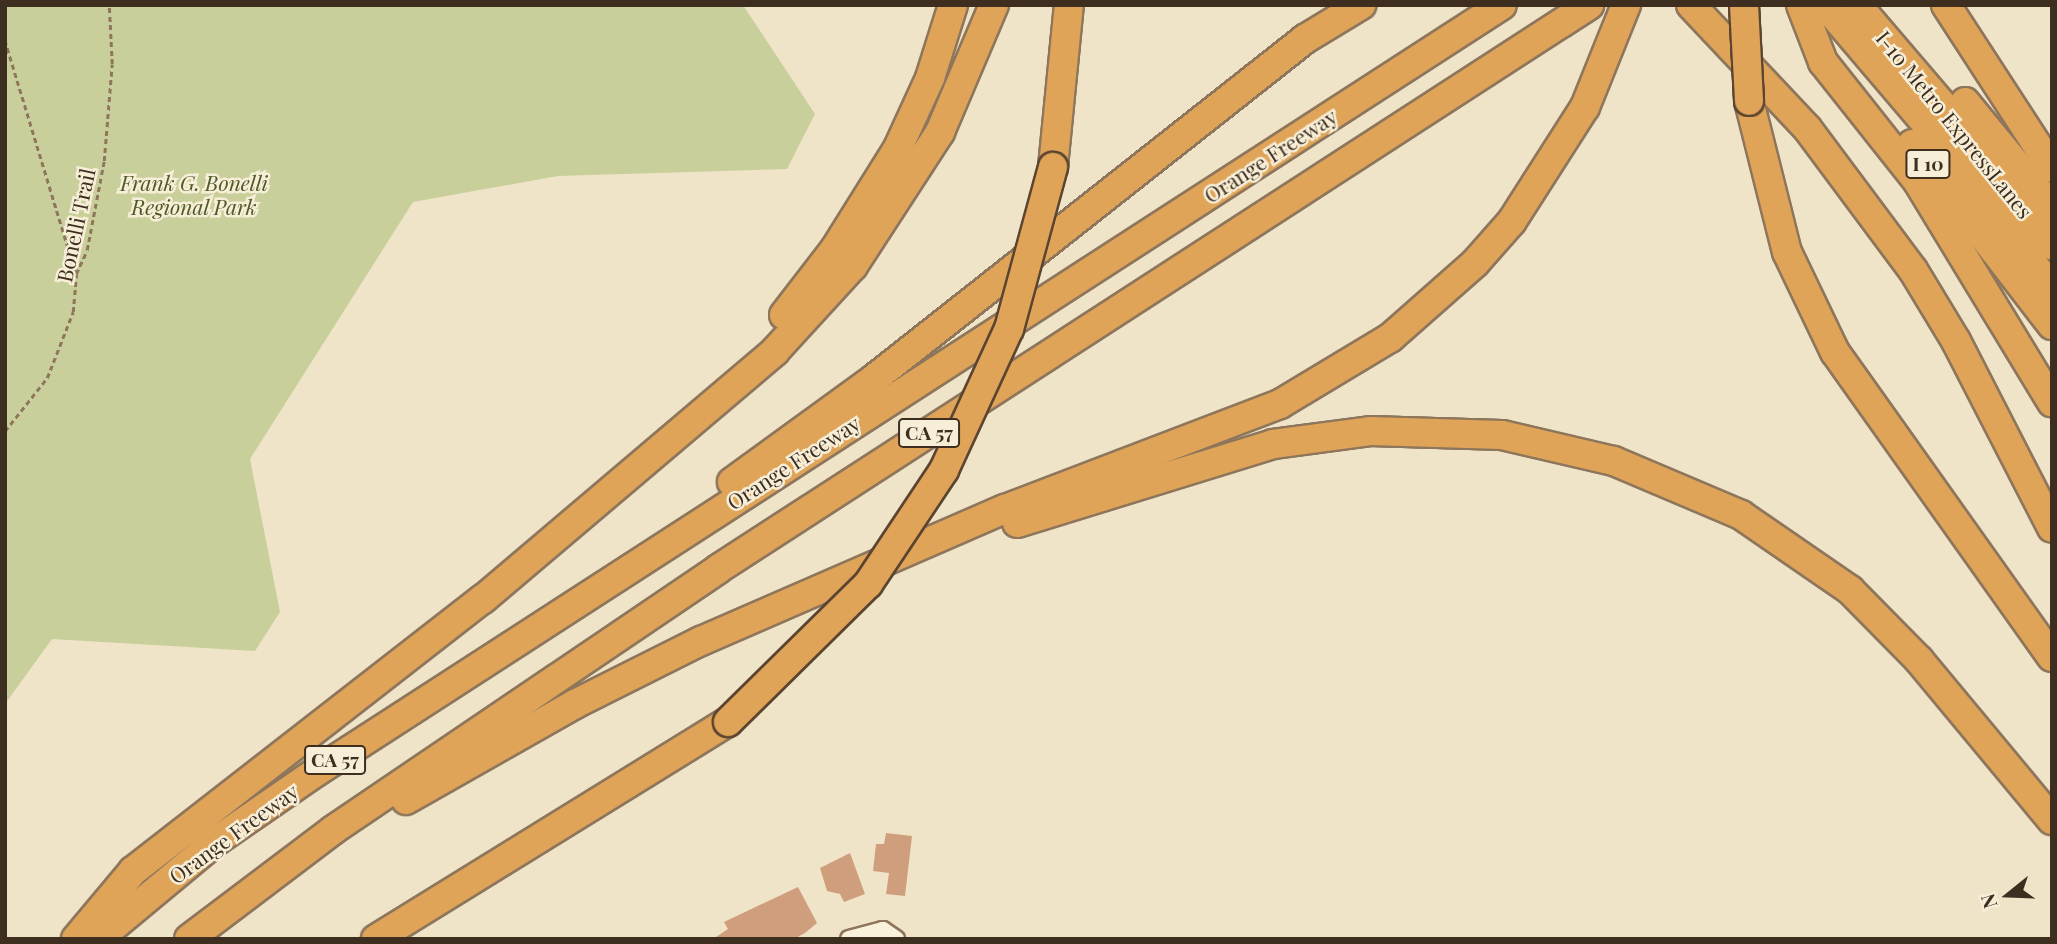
<!DOCTYPE html>
<style>
body{margin:0}
#map{position:relative;width:2057px;height:944px;overflow:hidden;background:#f0e4c8;font-family:"Playfair Display",serif}
div>[style]{position:absolute}
.green>*{inset:0;background:#c9cf9b}
.building>*{inset:0;background:#cf9f7d}
.path>*{height:2.5px;margin-top:-1.25px;transform-origin:0;background:repeating-linear-gradient(90deg,#8d765c 0 5px,transparent 0 8.5px)}
.roads{filter:drop-shadow(2px 0 #8d765c) drop-shadow(-2px 0 #8d765c) drop-shadow(0 2px #8d765c) drop-shadow(0 -2px #8d765c)}
.minor>*{height:16px;margin:-8px;padding:0 8px;transform-origin:8px;border-radius:8px;background:#faf1dc}
.motorway>*{height:28px;margin:-14px;padding:0 14px;transform-origin:14px;border-radius:14px;background:#e0a458}
.bridges{filter:drop-shadow(2px 0 #5b4430) drop-shadow(-2px 0 #5b4430) drop-shadow(0 2px #5b4430) drop-shadow(0 -2px #5b4430)}
.motorway-bridge>*{height:28px;margin:-14px;padding:0 14px;transform-origin:14px;border-radius:14px;background:#e0a458}
span{translate:-50% -50%;white-space:nowrap;text-align:center;line-height:1.15;-webkit-text-stroke:5px #f7eed8;paint-order:stroke}
.shield-label span{padding:2px 5px;background:#f7eed8;border:2px solid;border-radius:5px;-webkit-text-stroke-width:0}
.shield-label{font-size:19px;color:#3d2e20;font-weight:700}
.street-label{font-size:21px;color:#3d2e20}
.park-label{font-size:21px;color:#4d5a26;font-style:italic}
.frame{position:absolute;inset:0;border:7px solid #3d2e20;pointer-events:none}
.north{position:absolute;left:1973px;top:860px;width:70px;height:70px;-webkit-text-stroke:5px #f7eed8;paint-order:stroke;rotate:252deg;font-size:19px;font-weight:700;line-height:28px;text-align:center;color:#3d2e20}
.north::after{content:'';display:block;margin:auto;width:24px;height:32px;background:#3d2e20;clip-path:polygon(50% 0,100% 100%,50% 72%,0 100%)}
</style>
<div id="map">
<div class="green">
<div style="clip-path:polygon(5px 5px,743px 5px,815px 114px,787px 169px,558px 176px,413px 202px,250px 459px,280px 612px,255px 651px,52px 639px,5px 704px)"></div>
</div>
<div class="building">
<div style="clip-path:polygon(886px 833px,912px 836px,905px 896px,886px 894px,889px 873px,873px 871px,876px 844px,884px 844px)"></div>
<div style="clip-path:polygon(850px 853px,865px 894px,844px 902px,840px 894px,827px 891px,820px 868px)"></div>
<div style="clip-path:polygon(798px 887px,817px 923px,805px 933px,794px 939px,713px 939px,728px 929px,724px 922px)"></div>
</div>
<div class="path">
<div style="left:5px;top:40px;width:245px;rotate:73.1deg"></div>
<div style="left:5px;top:431px;width:68px;rotate:-51.6deg"></div>
<div style="left:47px;top:378px;width:71px;rotate:-68.5deg"></div>
<div style="left:73px;top:312px;width:38px;rotate:-85deg"></div>
<div style="left:76px;top:274px;width:26px;rotate:-65deg"></div>
<div style="left:87px;top:250px;width:91px;rotate:-79.2deg"></div>
<div style="left:104px;top:161px;width:97px;rotate:-85.3deg"></div>
<div style="left:112px;top:64px;width:59px;rotate:-92.9deg"></div>
</div>
<div class="roads">
<div class="minor">
<div style="left:849px;top:939px;width:35px;rotate:-15deg"></div>
<div style="left:883px;top:930px;width:16px;rotate:35deg"></div>
</div>
<div class="motorway">
<div style="left:1691px;top:5px;width:169px;rotate:46.7deg"></div>
<div style="left:1807px;top:128px;width:177px;rotate:53.3deg"></div>
<div style="left:1913px;top:270px;width:83px;rotate:58.8deg"></div>
<div style="left:1956px;top:341px;width:210px;rotate:62.8deg"></div>
<div style="left:1801px;top:5px;width:61px;rotate:68.9deg"></div>
<div style="left:1823px;top:62px;width:153px;rotate:51.6deg"></div>
<div style="left:1918px;top:182px;width:258px;rotate:58.7deg"></div>
<div style="left:1825px;top:5px;width:176px;rotate:49.6deg"></div>
<div style="left:1939px;top:139px;width:188px;rotate:53deg"></div>
<div style="left:1857px;top:5px;width:170px;rotate:49.5deg"></div>
<div style="left:1967px;top:134px;width:140px;rotate:52.6deg"></div>
<div style="left:1946px;top:5px;width:194px;rotate:57deg"></div>
<div style="left:1749px;top:101px;width:156px;rotate:75.9deg"></div>
<div style="left:1787px;top:252px;width:111px;rotate:64.4deg"></div>
<div style="left:1835px;top:352px;width:374px;rotate:54.6deg"></div>
<div style="left:1965px;top:102px;width:137px;rotate:50.6deg"></div>
<div style="left:1912px;top:144px;width:229px;rotate:52.3deg"></div>
<div style="left:1053px;top:167px;width:163px;rotate:-84.4deg"></div>
<div style="left:784px;top:315px;width:83px;rotate:-52.3deg"></div>
<div style="left:835px;top:249px;width:119px;rotate:-58deg"></div>
<div style="left:898px;top:148px;width:77px;rotate:-65.4deg"></div>
<div style="left:930px;top:78px;width:77px;rotate:-72.5deg"></div>
<div style="left:732px;top:482px;width:177px;rotate:-36deg"></div>
<div style="left:875px;top:378px;width:548px;rotate:-38.25deg"></div>
<div style="left:1305px;top:39px;width:66px;rotate:-31.3deg"></div>
<div style="left:1017px;top:523px;width:268px;rotate:-17.1deg"></div>
<div style="left:1273px;top:444px;width:98px;rotate:-7.6deg"></div>
<div style="left:1370px;top:431px;width:132px;rotate:1.7deg"></div>
<div style="left:1502px;top:435px;width:115px;rotate:13.1deg"></div>
<div style="left:1614px;top:461px;width:138px;rotate:23deg"></div>
<div style="left:1741px;top:515px;width:132px;rotate:34.5deg"></div>
<div style="left:1850px;top:590px;width:98px;rotate:45.4deg"></div>
<div style="left:1919px;top:660px;width:208px;rotate:50.3deg"></div>
<div style="left:406px;top:800px;width:194px;rotate:-29.6deg"></div>
<div style="left:575px;top:704px;width:141px;rotate:-26.6deg"></div>
<div style="left:701px;top:641px;width:331px;rotate:-23.5deg"></div>
<div style="left:1005px;top:509px;width:294px;rotate:-20.9deg"></div>
<div style="left:1280px;top:404px;width:128px;rotate:-31deg"></div>
<div style="left:1390px;top:338px;width:113px;rotate:-41.4deg"></div>
<div style="left:1475px;top:263px;width:56px;rotate:-48.6deg"></div>
<div style="left:1512px;top:221px;width:135px;rotate:-57.4deg"></div>
<div style="left:1585px;top:107px;width:110px;rotate:-68.1deg"></div>
<div style="left:76px;top:939px;width:89px;rotate:-50deg"></div>
<div style="left:133px;top:871px;width:443px;rotate:-37.9deg"></div>
<div style="left:483px;top:599px;width:383px;rotate:-40.3deg"></div>
<div style="left:775px;top:351px;width:115px;rotate:-47.5deg"></div>
<div style="left:853px;top:266px;width:160px;rotate:-57deg"></div>
<div style="left:940px;top:132px;width:138px;rotate:-67deg"></div>
<div style="left:98px;top:939px;width:153px;rotate:-39.7deg"></div>
<div style="left:216px;top:841px;width:121px;rotate:-34.6deg"></div>
<div style="left:316px;top:772px;width:1412px;rotate:-32.89deg"></div>
<div style="left:189px;top:939px;width:181px;rotate:-37.1deg"></div>
<div style="left:333px;top:830px;width:465px;rotate:-34.1deg"></div>
<div style="left:718px;top:569px;width:1038px;rotate:-32.92deg"></div>
<div style="left:376px;top:939px;width:414px;rotate:-31.7deg"></div>
</div>
</div>
<div class="bridges">
<div class="motorway-bridge">
<div style="left:1744px;top:5px;width:96px;rotate:87deg"></div>
<div style="left:728px;top:722px;width:197px;rotate:-44.6deg"></div>
<div style="left:868px;top:584px;width:137px;rotate:-56.3deg"></div>
<div style="left:944px;top:470px;width:155px;rotate:-65.3deg"></div>
<div style="left:1009px;top:329px;width:168px;rotate:-74.8deg"></div>
</div>
</div>
<div class="shield-label">
<span style="left:1928px;top:164px">I 10</span>
<span style="left:929px;top:433px">CA 57</span>
<span style="left:335px;top:760px">CA 57</span>
</div>
<div class="street-label">
<span style="left:1955px;top:124px;rotate:51deg">I-10 Metro ExpressLanes</span>
<span style="left:1270px;top:155px;rotate:-33deg">Orange Freeway</span>
<span style="left:75px;top:225px;rotate:-78deg">Bonelli Trail</span>
<span style="left:793px;top:462px;rotate:-33deg">Orange Freeway</span>
<span style="left:233px;top:833px;rotate:-36deg">Orange Freeway</span>
</div>
<div class="park-label">
<span style="left:194px;top:194px">Frank G. Bonelli<br>Regional Park</span>
</div>
<div class="frame"></div>
<div class="north">N</div>
</div>
